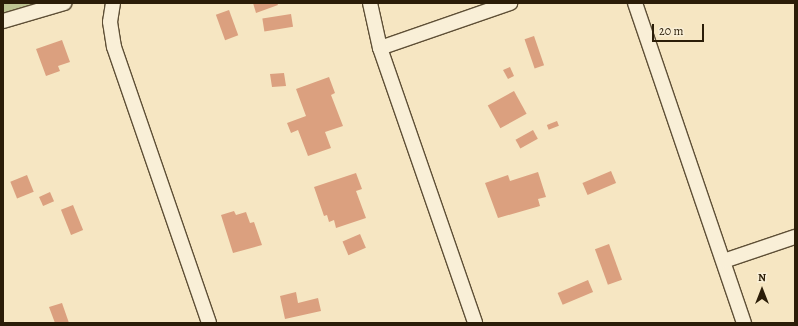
<!DOCTYPE html>
<style>
body{margin:0}
#map{position:relative;width:798px;height:326px;overflow:hidden;background:#f6e6c2;font-family:Alegreya,serif}
div>[style]{position:absolute}
.green>*{inset:0;background:#bec492}
.building>*{inset:0;background:#dba07f;transform-origin:0 0}
.roads{filter:drop-shadow(1px 0 #5e4f36) drop-shadow(-1px 0 #5e4f36) drop-shadow(0 1px #5e4f36) drop-shadow(0 -1px #5e4f36)}
.minor>*{height:14px;margin:-7px;padding:0 7px;transform-origin:7px;border-radius:7px;background:#f9efd7}
span{translate:-50% -50%;white-space:nowrap;text-align:center;line-height:1.15;-webkit-text-stroke:4px #f9efd7;paint-order:stroke}
.frame{position:absolute;inset:0;border:4px solid #2b1d08;pointer-events:none}
.north{position:absolute;left:742px;top:270px;width:40px;height:40px;-webkit-text-stroke:3px #f9efd7;paint-order:stroke;rotate:0deg;font-size:11px;font-weight:700;line-height:16px;text-align:center;color:#2b1d08}
.north::after{content:'';display:block;margin:auto;width:14px;height:18px;background:#2b1d08;clip-path:polygon(50% 0,100% 100%,50% 72%,0 100%)}
.scale{position:absolute;left:652px;top:24px;width:52px;height:18px;box-sizing:border-box;border:2px solid #2b1d08;border-top:0;padding-left:5px;font-size:12px;line-height:14px;white-space:nowrap;color:#2b1d08;-webkit-text-stroke:3px #f9efd7;paint-order:stroke}
</style>
<div id="map">
<div class="green">
<div style="clip-path:polygon(3px 3px,64px 3px,3px 21px)"></div>
</div>
<div class="building">
<div style="clip-path:polygon(253px 3px,277px 3px,278px 5px,256px 13px)"></div>
<div style="left:229px;top:10px;width:27px;height:14px;rotate:70deg"></div>
<div style="left:291px;top:14px;width:13px;height:29px;rotate:81deg"></div>
<div style="left:534px;top:36px;width:31px;height:10px;rotate:71deg"></div>
<div style="clip-path:polygon(62px 40px,70px 62px,58px 66px,60px 71px,46px 76px,36px 49px)"></div>
<div style="clip-path:polygon(510px 67px,514px 76px,508px 79px,503px 70px)"></div>
<div style="clip-path:polygon(284px 73px,286px 86px,272px 87px,270px 74px)"></div>
<div style="clip-path:polygon(329px 77px,335px 93px,331px 95px,343px 126px,325px 132px,331px 148px,308px 156px,298px 130px,291px 133px,287px 123px,306px 116px,296px 89px)"></div>
<div style="left:514px;top:91px;width:26px;height:30px;rotate:61deg"></div>
<div style="left:557px;top:121px;width:5px;height:11px;rotate:68deg"></div>
<div style="left:533px;top:130px;width:10px;height:20px;rotate:61deg"></div>
<div style="left:611px;top:171px;width:13px;height:31px;rotate:67deg"></div>
<div style="clip-path:polygon(538px 172px,546px 197px,538px 199px,540px 206px,498px 218px,485px 183px,508px 175px,510px 181px)"></div>
<div style="clip-path:polygon(356px 173px,362px 189px,356px 191px,366px 218px,336px 228px,334px 220px,329px 222px,327px 215px,324px 216px,314px 187px)"></div>
<div style="left:27px;top:175px;width:18px;height:18px;rotate:68deg"></div>
<div style="left:50px;top:192px;width:10px;height:12px;rotate:66deg"></div>
<div style="left:73px;top:205px;width:27px;height:13px;rotate:68deg"></div>
<div style="clip-path:polygon(234px 211px,236px 215px,246px 212px,250px 223px,254px 222px,262px 245px,233px 253px,221px 215px)"></div>
<div style="left:360px;top:234px;width:15px;height:19px;rotate:67deg"></div>
<div style="left:609px;top:244px;width:38px;height:15px;rotate:70deg"></div>
<div style="left:588px;top:280px;width:13px;height:33px;rotate:67deg"></div>
<div style="clip-path:polygon(296px 292px,298px 303px,318px 298px,321px 311px,285px 319px,280px 296px)"></div>
<div style="clip-path:polygon(62px 303px,69px 323px,55px 323px,49px 307px)"></div>
</div>
<div class="roads">
<div class="minor">
<div style="left:113px;top:3px;width:19px;rotate:99deg"></div>
<div style="left:110px;top:22px;width:25px;rotate:81deg"></div>
<div style="left:114px;top:47px;width:292px;rotate:71deg"></div>
<div style="left:370px;top:3px;width:46px;rotate:77.5deg"></div>
<div style="left:380px;top:48px;width:291px;rotate:70.9deg"></div>
<div style="left:635px;top:3px;width:338px;rotate:71.2deg"></div>
<div style="left:3px;top:21px;width:64px;rotate:-16.4deg"></div>
<div style="left:380px;top:48px;width:138px;rotate:-19.1deg"></div>
<div style="left:724px;top:261px;width:75px;rotate:-18.7deg"></div>
</div>
</div>
<div class="frame"></div>
<div class="north">N</div>
<div class="scale">20 m</div>
</div>
